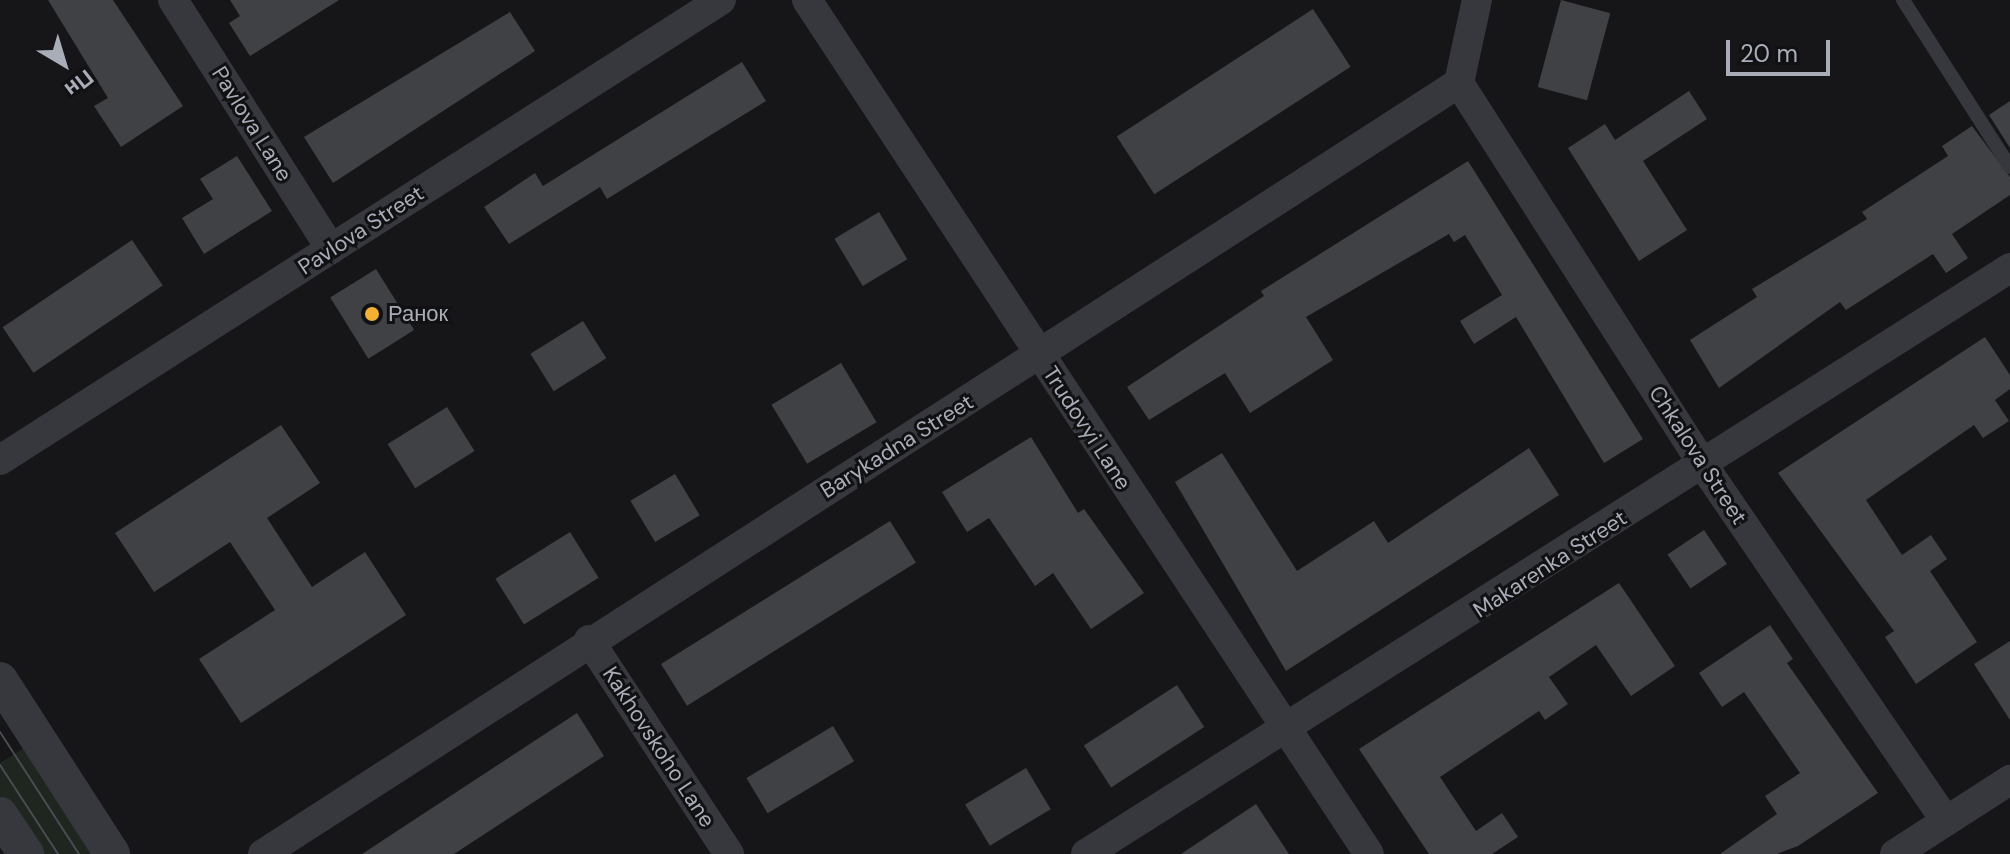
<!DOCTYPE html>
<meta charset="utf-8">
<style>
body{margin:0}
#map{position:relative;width:2010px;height:854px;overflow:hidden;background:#161618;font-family:"DM Sans",sans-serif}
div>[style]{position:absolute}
.green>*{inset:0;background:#1e261f}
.building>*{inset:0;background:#404145;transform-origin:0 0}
.service>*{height:14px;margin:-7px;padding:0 7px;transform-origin:7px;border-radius:7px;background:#37383d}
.minor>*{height:30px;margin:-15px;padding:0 15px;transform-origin:15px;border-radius:15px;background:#37383d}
.tertiary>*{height:36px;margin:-18px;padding:0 18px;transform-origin:18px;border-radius:18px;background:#37383d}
.tram>*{height:2px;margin:-1px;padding:0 1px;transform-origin:1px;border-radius:1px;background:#4a4c52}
.dots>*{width:22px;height:22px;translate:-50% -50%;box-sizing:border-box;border:4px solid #111113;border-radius:50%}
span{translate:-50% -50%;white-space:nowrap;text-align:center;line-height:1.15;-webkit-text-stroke:6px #111113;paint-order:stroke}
.street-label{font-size:22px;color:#a8adb8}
.poi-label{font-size:22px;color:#a8adb8}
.left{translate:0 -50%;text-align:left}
.north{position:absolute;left:24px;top:24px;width:80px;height:80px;-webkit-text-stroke:6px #111113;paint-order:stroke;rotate:142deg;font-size:22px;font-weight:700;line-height:32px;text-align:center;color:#a8adb8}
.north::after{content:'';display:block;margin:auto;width:28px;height:36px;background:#a8adb8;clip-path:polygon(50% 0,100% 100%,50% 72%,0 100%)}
.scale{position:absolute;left:1726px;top:40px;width:104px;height:36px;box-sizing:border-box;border:4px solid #a8adb8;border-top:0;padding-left:10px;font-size:24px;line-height:28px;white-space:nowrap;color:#a8adb8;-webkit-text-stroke:6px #111113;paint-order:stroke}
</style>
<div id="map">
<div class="green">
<div style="clip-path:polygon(30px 744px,101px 854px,37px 854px,0 796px,0 763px)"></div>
</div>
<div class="building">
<div style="clip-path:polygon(48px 0,113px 0,183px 106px,121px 147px,94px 106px,108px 98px)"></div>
<div style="clip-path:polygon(230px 0,339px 0,250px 56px,229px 23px,240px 16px)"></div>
<div style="left:1561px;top:0;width:51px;height:90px;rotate:15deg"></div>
<div style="left:1313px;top:9px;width:69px;height:234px;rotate:57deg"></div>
<div style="clip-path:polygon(510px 12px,535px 51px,333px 183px,304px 137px)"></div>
<div style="clip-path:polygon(742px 62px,766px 101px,607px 199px,600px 187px,509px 244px,484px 207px,535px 173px,543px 186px)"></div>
<div style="clip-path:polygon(1689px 91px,1707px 119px,1643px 161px,1687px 230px,1639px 261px,1568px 148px,1605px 124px,1615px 140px)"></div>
<div style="clip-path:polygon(2010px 101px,2010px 148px,1989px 115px)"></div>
<div style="clip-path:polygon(1972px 126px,2010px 177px,2010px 195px,1952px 234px,1968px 258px,1946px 273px,1933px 254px,1846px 310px,1840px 302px,1719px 388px,1690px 340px,1757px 297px,1752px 289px,1867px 219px,1862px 212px,1948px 156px,1942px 146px)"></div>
<div style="clip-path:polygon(237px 156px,272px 211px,204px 254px,182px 218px,213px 199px,200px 179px)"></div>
<div style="clip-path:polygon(1468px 161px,1643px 439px,1604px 463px,1516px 317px,1474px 344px,1460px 321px,1502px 295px,1465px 235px,1454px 242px,1449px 234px,1306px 317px,1333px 360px,1250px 413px,1225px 373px,1149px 420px,1127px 387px,1264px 296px,1261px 291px)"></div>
<div style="left:879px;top:212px;width:55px;height:52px;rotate:59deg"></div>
<div style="left:132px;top:240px;width:55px;height:156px;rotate:56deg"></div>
<div style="left:376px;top:269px;width:72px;height:54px;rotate:58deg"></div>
<div style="left:583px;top:321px;width:44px;height:62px;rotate:58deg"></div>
<div style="clip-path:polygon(1985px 337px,2010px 375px,2010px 389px,1995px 400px,2009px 421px,1983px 438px,1974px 425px,1866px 500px,1902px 555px,1931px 535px,1947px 559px,1930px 571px,1977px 642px,1916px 684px,1885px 637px,1894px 631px,1778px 473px)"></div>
<div style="left:841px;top:363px;width:69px;height:81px;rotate:59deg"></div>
<div style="left:447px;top:407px;width:52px;height:70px;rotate:58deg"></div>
<div style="clip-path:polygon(281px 425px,320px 483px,267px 518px,312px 587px,365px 552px,406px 615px,241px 723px,199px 659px,275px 610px,230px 542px,154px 592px,115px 533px)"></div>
<div style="clip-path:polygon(1031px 437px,1078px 513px,1084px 509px,1144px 593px,1091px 629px,1053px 573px,1035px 586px,989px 518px,967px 532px,942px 492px)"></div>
<div style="clip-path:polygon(1529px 448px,1559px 495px,1286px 671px,1175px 482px,1222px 453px,1297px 571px,1374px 521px,1388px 543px)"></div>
<div style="left:675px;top:474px;width:48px;height:52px;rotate:59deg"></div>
<div style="left:890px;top:521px;width:49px;height:270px;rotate:58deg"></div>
<div style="left:1704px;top:530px;width:41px;height:44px;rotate:56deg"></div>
<div style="left:570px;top:532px;width:54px;height:88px;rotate:58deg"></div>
<div style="clip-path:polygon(1619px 583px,1675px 666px,1631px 696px,1596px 645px,1549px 677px,1568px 704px,1545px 720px,1539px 711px,1440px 777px,1476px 831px,1502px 813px,1518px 837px,1492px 854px,1429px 854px,1359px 749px)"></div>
<div style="clip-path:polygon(1770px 625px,1793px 659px,1787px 663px,1878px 793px,1798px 846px,1777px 854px,1720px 854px,1777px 814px,1765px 796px,1800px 773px,1744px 692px,1722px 707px,1699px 673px)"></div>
<div style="clip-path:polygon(2010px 641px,2010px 720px,1974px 664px)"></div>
<div style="left:1177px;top:685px;width:50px;height:111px;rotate:57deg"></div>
<div style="clip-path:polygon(577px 713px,604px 756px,454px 854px,362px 854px)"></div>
<div style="left:833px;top:726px;width:41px;height:101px;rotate:59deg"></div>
<div style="left:1026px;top:768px;width:48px;height:71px;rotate:59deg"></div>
<div style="clip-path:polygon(1256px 804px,1289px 854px,1181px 854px)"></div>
</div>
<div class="service">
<div style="left:1903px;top:0;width:198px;rotate:57.4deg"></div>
</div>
<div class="minor">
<div style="left:173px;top:0;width:295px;rotate:57.6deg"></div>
<div style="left:807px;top:0;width:1022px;rotate:56.65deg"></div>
<div style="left:1459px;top:83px;width:453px;rotate:57.4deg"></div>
<div style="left:1703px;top:465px;width:431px;rotate:55.7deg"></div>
<div style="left:0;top:460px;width:855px;rotate:-32.54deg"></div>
<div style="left:589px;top:640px;width:256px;rotate:56.8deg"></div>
<div style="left:263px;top:854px;width:1423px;rotate:-32.81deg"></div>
<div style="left:1459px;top:83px;width:85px;rotate:-77.8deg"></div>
<div style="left:1086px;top:854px;width:1094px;rotate:-32.38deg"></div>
<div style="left:1895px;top:854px;width:137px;rotate:-32.8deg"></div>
</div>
<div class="tertiary">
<div style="left:0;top:680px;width:207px;rotate:57.2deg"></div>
<div style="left:0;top:815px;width:47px;rotate:56.3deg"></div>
</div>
<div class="tram">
<div style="left:0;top:732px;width:145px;rotate:57.1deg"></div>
<div style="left:0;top:765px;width:106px;rotate:56.9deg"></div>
</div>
<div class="dots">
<div style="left:372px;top:314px;background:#f2b134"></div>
</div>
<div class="street-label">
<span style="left:252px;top:124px;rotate:58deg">Pavlova Lane</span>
<span style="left:361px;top:230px;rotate:-33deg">Pavlova Street</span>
<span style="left:1087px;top:428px;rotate:57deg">Trudovyi Lane</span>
<span style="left:897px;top:446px;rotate:-32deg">Barykadna Street</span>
<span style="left:1698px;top:455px;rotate:57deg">Chkalova Street</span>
<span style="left:1550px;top:564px;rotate:-33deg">Makarenka Street</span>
<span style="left:659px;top:747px;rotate:57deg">Kakhovskoho Lane</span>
</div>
<div class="poi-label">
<span class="left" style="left:388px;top:314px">Ранок</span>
</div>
<div class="north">Пн</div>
<div class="scale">20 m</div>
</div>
